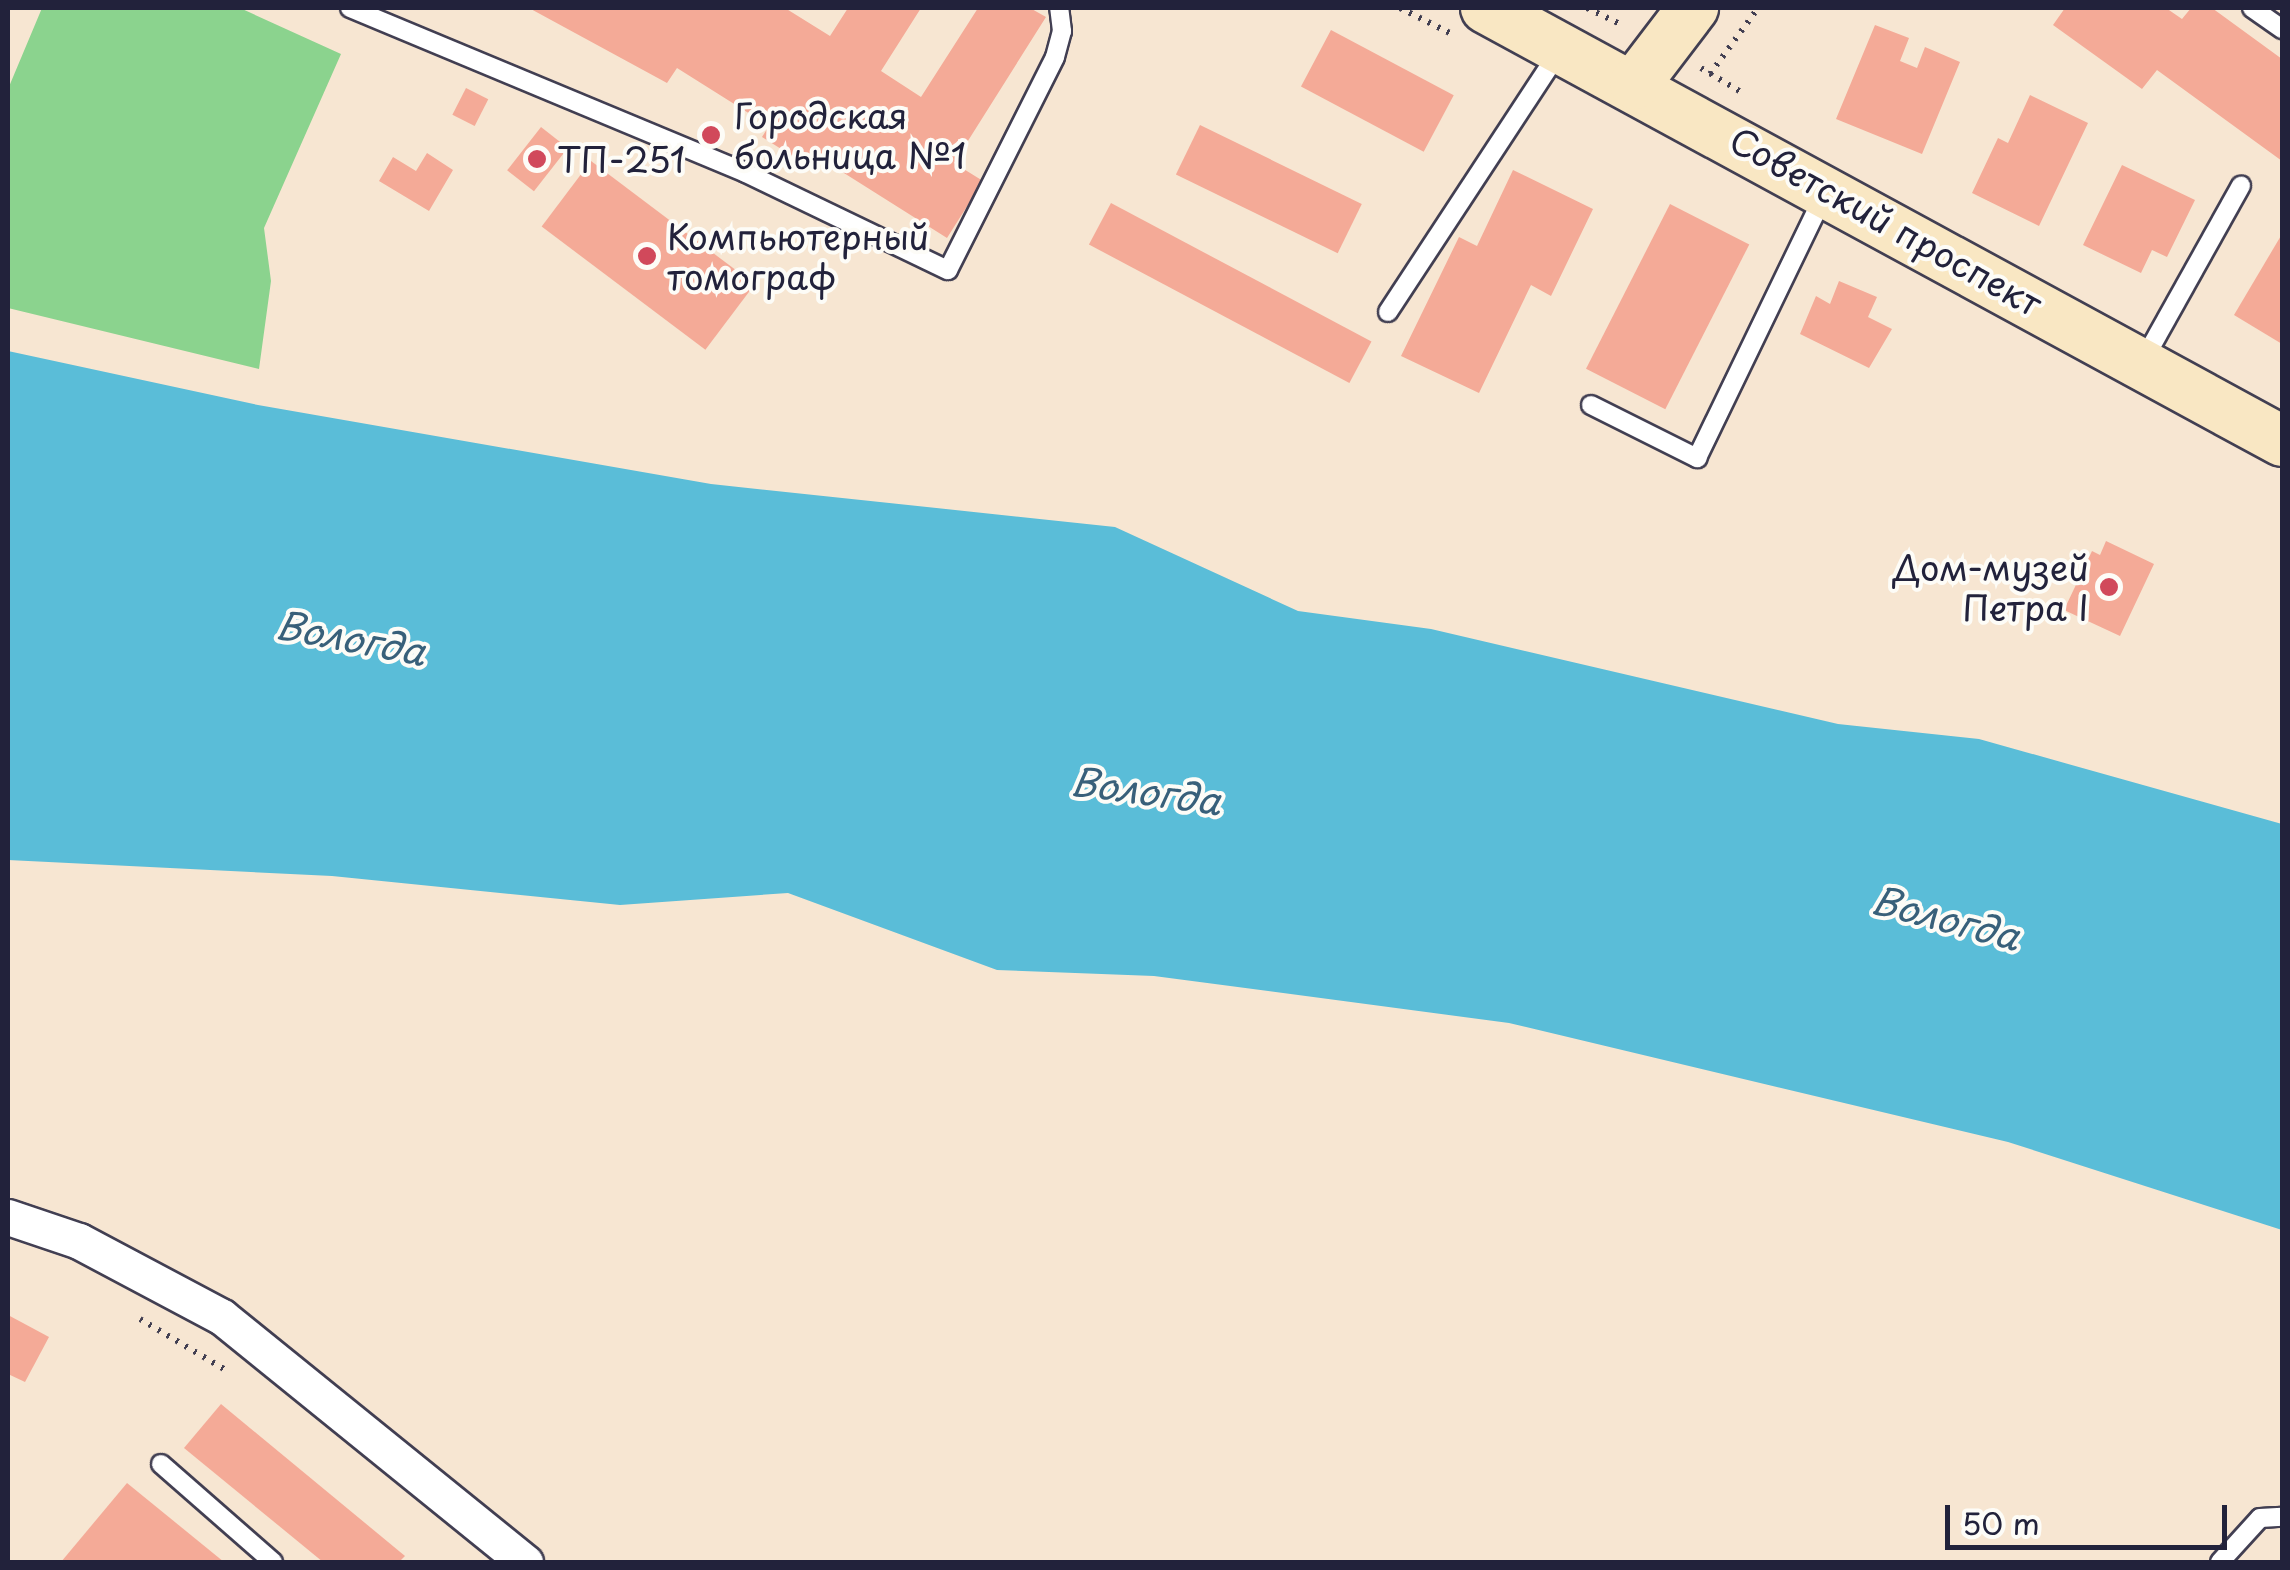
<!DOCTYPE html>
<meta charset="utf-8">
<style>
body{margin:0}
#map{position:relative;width:2290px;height:1570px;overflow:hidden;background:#f7e6d2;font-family:"Playpen Sans",sans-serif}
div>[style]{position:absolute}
.green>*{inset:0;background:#8bd38e}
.water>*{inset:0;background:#5abdd8}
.building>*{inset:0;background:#f4aa97;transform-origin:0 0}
.path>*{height:6px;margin-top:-3px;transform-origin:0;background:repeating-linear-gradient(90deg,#423f52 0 2.5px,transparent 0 10.5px)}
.roads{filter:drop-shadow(2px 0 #423f52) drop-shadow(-2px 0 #423f52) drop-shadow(0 2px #423f52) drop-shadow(0 -2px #423f52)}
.lane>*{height:18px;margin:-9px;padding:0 9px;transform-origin:9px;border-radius:9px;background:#fff}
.street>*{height:35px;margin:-17.5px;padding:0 17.5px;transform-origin:17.5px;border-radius:17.5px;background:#fff}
.secondary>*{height:50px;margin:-25px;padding:0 25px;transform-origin:25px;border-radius:25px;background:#f9e7c3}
.dots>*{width:28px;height:28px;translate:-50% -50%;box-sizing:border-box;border:5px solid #fdfcf7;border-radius:50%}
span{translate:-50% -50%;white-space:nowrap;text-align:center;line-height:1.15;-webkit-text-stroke:8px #fdfcf7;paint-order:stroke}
.poi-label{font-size:35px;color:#22223b}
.left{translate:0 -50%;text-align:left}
.right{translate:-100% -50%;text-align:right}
.street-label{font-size:35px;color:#22223b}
.water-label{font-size:38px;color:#38607a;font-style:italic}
.frame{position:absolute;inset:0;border:10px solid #22223b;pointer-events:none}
.scale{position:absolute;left:1945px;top:1505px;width:282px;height:45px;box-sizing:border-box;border:5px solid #22223b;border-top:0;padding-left:12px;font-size:30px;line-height:35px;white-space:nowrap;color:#22223b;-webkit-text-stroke:8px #fdfcf7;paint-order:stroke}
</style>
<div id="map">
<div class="green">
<div style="clip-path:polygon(42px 8px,240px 8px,341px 54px,264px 228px,271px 281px,259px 369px,8px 308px,8px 89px)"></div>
</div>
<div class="water">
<div style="clip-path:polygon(8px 351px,258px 405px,711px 484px,1115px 527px,1298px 611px,1431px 629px,1838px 724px,1979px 739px,2282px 824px,2282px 1230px,2008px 1142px,1509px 1023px,1154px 976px,997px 970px,788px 893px,620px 905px,332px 876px,8px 860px)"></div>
</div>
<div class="building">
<div style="clip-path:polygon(529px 8px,785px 8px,830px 36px,848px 8px,921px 8px,881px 71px,921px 97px,978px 8px,1030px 8px,1046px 17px,954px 163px,983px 181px,947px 238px,817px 156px,810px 167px,762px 137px,769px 126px,677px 68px,667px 83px)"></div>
<div style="clip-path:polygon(2065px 8px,2166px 8px,2182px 19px,2191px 8px,2212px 8px,2282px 59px,2282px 161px,2157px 70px,2142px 89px,2053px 25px)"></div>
<div style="clip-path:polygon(1875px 25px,1909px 38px,1900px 61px,1917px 68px,1925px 47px,1960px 62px,1922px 154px,1836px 119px)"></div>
<div style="left:1331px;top:30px;width:139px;height:64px;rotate:28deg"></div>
<div style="left:466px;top:88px;width:25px;height:30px;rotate:27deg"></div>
<div style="clip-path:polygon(2030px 95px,2088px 123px,2039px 226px,1972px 193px,1998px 138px,2008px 143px)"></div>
<div style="left:1200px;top:125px;width:180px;height:55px;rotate:26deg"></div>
<div style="left:541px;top:127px;width:34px;height:55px;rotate:38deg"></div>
<div style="clip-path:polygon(427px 153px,453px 170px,429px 211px,379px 181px,393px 157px,416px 171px)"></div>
<div style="left:591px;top:161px;width:205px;height:82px;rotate:37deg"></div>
<div style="clip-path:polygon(2122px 165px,2195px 200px,2167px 257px,2152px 250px,2141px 273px,2083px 245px)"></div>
<div style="clip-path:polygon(1513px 170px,1593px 209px,1551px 296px,1531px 285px,1479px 393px,1401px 356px,1459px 237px,1477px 246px)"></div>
<div style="left:1111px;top:203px;width:295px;height:47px;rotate:28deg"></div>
<div style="left:1670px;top:204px;width:89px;height:185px;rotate:27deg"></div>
<div style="clip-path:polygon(2282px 234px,2282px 344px,2234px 315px)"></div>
<div style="clip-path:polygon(1839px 281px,1877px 297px,1868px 317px,1892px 329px,1869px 368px,1800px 334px,1816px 296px,1830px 304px)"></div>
<div style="clip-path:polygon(2106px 541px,2154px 564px,2120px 636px,2064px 610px,2092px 551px,2100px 555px)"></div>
<div style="clip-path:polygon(8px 1315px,49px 1337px,25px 1382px,8px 1374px)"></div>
<div style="clip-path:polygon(221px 1404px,405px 1556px,399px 1562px,323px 1562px,184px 1448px)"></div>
<div style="clip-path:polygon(127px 1483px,224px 1562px,61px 1562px)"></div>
</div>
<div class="path">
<div style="left:1400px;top:8px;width:58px;rotate:26.6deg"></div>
<div style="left:1587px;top:8px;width:41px;rotate:25.9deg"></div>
<div style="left:1701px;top:68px;width:52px;rotate:31deg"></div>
<div style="left:1710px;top:74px;width:82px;rotate:-54deg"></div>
<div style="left:140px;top:1319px;width:98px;rotate:30.8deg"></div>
</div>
<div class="roads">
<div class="lane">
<div style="left:350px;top:8px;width:429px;rotate:22.6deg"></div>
<div style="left:746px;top:173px;width:224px;rotate:25.7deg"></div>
<div style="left:948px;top:270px;width:238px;rotate:-63.3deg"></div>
<div style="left:1055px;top:57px;width:27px;rotate:-75deg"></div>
<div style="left:1062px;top:31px;width:23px;rotate:-97deg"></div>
<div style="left:2252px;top:8px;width:37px;rotate:35deg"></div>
<div style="left:1388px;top:312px;width:311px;rotate:-56.7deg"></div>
<div style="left:2143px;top:361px;width:201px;rotate:-60.8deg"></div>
<div style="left:1591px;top:405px;width:119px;rotate:26.6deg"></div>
<div style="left:1697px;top:458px;width:294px;rotate:-64.2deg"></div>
<div style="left:161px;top:1464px;width:149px;rotate:41.2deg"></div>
<div style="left:2220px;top:1562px;width:59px;rotate:-47.7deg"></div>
<div style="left:2260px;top:1518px;width:22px;rotate:-3deg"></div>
</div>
<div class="street">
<div style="left:8px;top:1217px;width:75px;rotate:18.7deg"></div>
<div style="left:79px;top:1241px;width:162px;rotate:28deg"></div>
<div style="left:222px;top:1317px;width:390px;rotate:39deg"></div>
</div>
<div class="secondary">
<div style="left:1486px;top:8px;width:906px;rotate:28.54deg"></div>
<div style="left:1635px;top:84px;width:96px;rotate:-52.7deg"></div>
</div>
</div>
<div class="dots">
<div style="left:711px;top:135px;background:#d1495b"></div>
<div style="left:537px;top:159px;background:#d1495b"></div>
<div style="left:647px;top:256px;background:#d1495b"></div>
<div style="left:2109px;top:587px;background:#d1495b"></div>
</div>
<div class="poi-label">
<span class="left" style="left:734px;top:135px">Городская<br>больница №1</span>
<span class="left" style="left:557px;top:159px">ТП-251</span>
<span class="left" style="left:667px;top:256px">Компьютерный<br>томограф</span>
<span class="right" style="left:2089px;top:587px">Дом-музей<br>Петра I</span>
</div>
<div class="street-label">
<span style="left:1886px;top:221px;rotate:29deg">Советский проспект</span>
</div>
<div class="water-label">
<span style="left:351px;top:637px;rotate:11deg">Вологда</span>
<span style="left:1146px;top:790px;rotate:8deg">Вологда</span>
<span style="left:1946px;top:917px;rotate:15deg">Вологда</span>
</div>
<div class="frame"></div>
<div class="scale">50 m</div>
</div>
